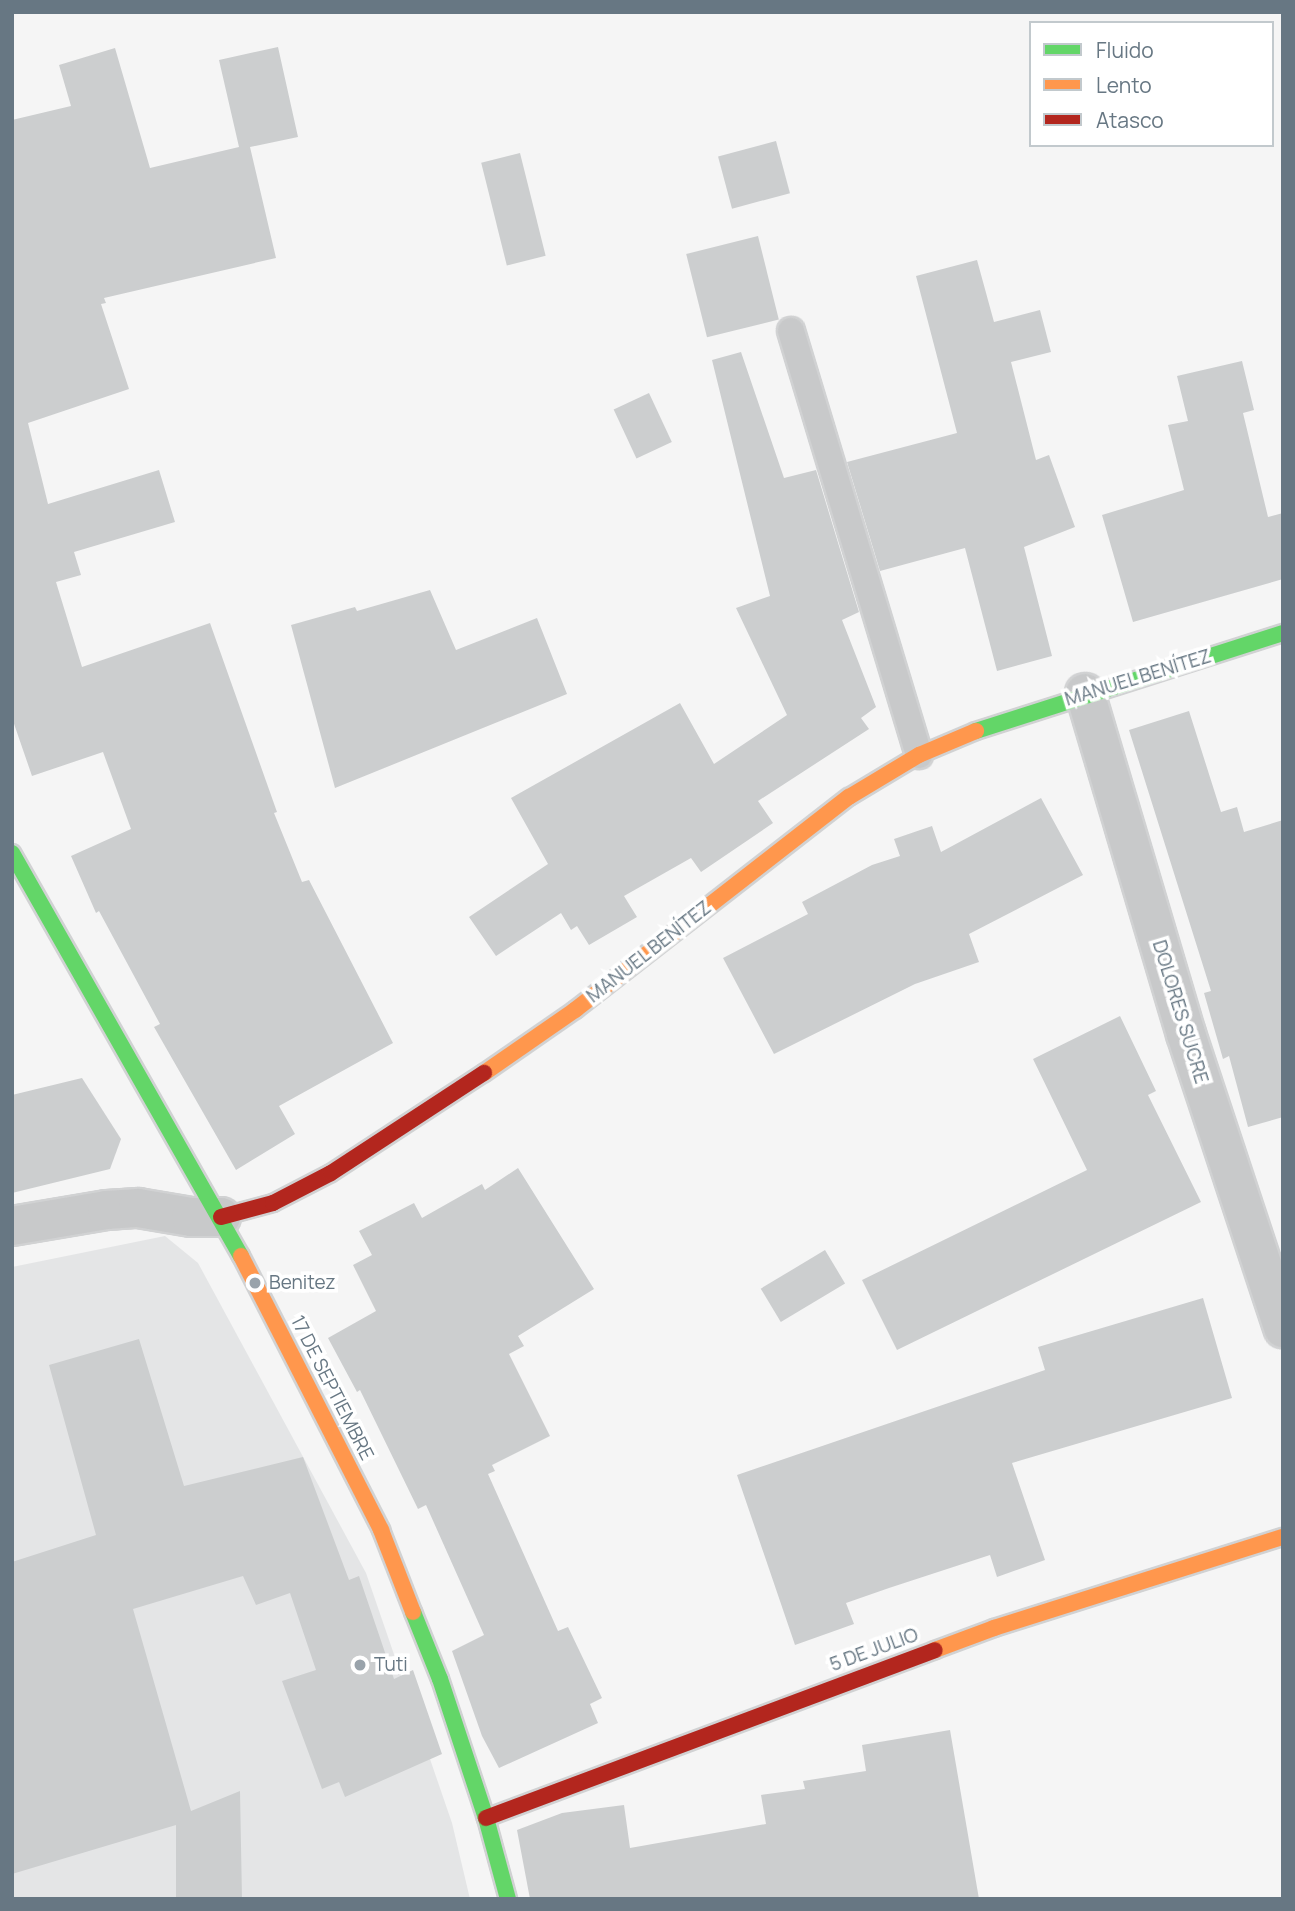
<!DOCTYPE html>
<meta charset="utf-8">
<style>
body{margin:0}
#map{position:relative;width:1295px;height:1911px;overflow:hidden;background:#f5f5f5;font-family:Manrope,sans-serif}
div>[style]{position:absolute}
.built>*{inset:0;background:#e4e5e6}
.building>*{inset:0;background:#cccecf;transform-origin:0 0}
.roads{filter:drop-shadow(2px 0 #d1d2d3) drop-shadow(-2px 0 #d1d2d3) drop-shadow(0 2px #d1d2d3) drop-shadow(0 -2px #d1d2d3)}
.lane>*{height:26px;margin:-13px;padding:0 13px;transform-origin:13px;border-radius:13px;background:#c8c9ca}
.street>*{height:38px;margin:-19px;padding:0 19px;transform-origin:19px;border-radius:19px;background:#c8c9ca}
.fast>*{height:16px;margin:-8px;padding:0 8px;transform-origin:8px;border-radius:8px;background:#63d668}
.slow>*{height:16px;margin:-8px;padding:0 8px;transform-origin:8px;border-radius:8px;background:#ff974d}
.jam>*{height:16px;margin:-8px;padding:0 8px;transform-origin:8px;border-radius:8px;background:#b3261e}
.dots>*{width:19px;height:19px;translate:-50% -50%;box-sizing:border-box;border:4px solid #fff;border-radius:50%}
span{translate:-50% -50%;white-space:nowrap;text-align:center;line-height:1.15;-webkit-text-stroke:7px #fff;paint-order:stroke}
.street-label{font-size:19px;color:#677783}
.poi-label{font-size:19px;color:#677783}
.left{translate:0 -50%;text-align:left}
.frame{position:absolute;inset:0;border:14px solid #677783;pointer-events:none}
.legend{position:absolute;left:1029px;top:21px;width:245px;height:126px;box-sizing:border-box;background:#fff;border:2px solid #c2c9cd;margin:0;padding:9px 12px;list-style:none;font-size:21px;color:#677783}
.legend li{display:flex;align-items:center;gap:14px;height:35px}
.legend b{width:35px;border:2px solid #c2c9cd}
</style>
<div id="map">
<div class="built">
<div style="clip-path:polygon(165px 1236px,198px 1263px,366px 1573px,452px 1823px,470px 1899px,12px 1899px,12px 1267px)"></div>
</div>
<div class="building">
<div style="clip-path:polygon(278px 47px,298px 137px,250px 147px,276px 258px,104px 298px,106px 303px,101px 304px,129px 389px,28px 423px,48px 504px,159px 470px,175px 522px,74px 552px,81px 575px,56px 582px,82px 667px,210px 623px,277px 812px,274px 813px,302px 882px,309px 880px,393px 1043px,279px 1106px,295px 1134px,236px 1170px,154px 1027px,160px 1024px,99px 911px,96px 913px,71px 856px,131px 829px,103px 752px,32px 776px,12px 718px,12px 120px,71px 106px,59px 65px,115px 48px,150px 168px,239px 147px,219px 60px)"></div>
<div style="left:776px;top:141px;width:54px;height:60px;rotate:75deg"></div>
<div style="left:520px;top:153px;width:106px;height:40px;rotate:76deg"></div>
<div style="left:758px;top:236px;width:86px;height:74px;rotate:76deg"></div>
<div style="clip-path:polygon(977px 260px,994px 322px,1040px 310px,1051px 352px,1011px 362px,1036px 460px,1049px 455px,1075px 527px,1024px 547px,1052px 656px,997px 671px,965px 548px,880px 571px,847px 462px,957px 433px,916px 276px)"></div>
<div style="clip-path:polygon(741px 352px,784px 478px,816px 470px,859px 612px,842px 620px,876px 707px,861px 718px,869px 729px,758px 801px,773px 823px,701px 872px,691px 858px,624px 896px,637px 917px,589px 945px,577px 926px,571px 930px,561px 913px,496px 956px,469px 917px,548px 864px,511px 798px,680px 703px,714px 764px,787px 715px,736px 608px,770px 596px,712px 360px)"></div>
<div style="clip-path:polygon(1242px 361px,1254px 410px,1243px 413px,1268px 517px,1283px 513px,1283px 579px,1133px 622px,1102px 515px,1184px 490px,1168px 425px,1188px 421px,1177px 376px)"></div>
<div style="left:649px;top:393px;width:54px;height:39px;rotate:65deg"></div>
<div style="clip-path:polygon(430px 590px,456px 650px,537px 618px,567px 694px,335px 788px,291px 625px,355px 607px,357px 611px)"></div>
<div style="clip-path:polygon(1189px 711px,1221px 812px,1237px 807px,1244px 832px,1283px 820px,1283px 1117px,1248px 1127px,1229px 1056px,1223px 1059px,1204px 993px,1211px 991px,1129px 730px)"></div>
<div style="clip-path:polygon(1041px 798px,1083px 875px,969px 934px,979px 962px,915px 984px,774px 1054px,723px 958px,808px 914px,802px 902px,872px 865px,900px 856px,894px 839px,932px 826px,941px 852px)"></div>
<div style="clip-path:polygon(1120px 1016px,1156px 1091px,1148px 1095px,1201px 1202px,897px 1350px,862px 1280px,1087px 1170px,1033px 1059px)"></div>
<div style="clip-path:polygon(82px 1078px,121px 1139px,110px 1169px,12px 1193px,12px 1095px)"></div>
<div style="clip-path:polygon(518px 1168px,594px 1289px,518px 1336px,524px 1346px,509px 1354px,550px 1436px,492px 1465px,495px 1471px,488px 1474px,558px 1631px,568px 1627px,602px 1698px,590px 1704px,598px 1723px,499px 1768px,482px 1736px,452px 1651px,484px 1635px,426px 1505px,418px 1509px,360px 1390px,357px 1392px,328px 1338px,376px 1311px,353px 1265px,372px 1255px,359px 1231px,414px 1203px,422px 1218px,482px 1184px,485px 1190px)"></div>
<div style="left:825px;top:1250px;width:39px;height:75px;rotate:59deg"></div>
<div style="clip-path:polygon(1203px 1298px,1232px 1398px,1012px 1463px,1045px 1560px,997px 1577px,990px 1555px,889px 1588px,846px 1603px,854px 1624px,795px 1645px,737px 1475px,1045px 1370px,1038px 1347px)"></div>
<div style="clip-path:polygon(139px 1339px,184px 1486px,303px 1457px,349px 1580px,359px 1576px,394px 1679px,413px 1670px,442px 1754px,345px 1797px,339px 1782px,322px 1789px,282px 1681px,316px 1670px,290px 1593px,256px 1605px,243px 1576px,133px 1609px,191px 1811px,240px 1791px,242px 1899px,176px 1899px,176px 1825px,12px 1874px,12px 1562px,96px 1535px,49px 1365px)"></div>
<div style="clip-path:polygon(950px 1730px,979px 1899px,530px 1899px,517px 1830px,562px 1813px,624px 1805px,630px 1848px,766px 1824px,761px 1795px,805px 1789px,803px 1781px,866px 1771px,862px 1745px)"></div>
</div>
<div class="roads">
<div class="lane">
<div style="left:791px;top:331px;width:443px;rotate:73.2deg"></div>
</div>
<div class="street">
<div style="left:1085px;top:693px;width:356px;rotate:73.5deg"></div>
<div style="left:1186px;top:1034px;width:310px;rotate:71.7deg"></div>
<div style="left:12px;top:1226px;width:96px;rotate:-9.6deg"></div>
<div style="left:107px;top:1210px;width:31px;rotate:-4deg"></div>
<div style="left:138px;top:1208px;width:54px;rotate:9.6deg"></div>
<div style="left:191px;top:1217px;width:30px"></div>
</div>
<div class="fast">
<div style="left:976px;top:731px;width:322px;rotate:-17.7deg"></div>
<div style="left:12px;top:853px;width:464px;rotate:60.4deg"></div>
<div style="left:413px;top:1612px;width:72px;rotate:68.1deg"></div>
<div style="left:440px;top:1679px;width:146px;rotate:71.7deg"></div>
<div style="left:486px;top:1818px;width:84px;rotate:74.8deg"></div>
</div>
<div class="slow">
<div style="left:484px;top:1073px;width:111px;rotate:-34.7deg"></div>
<div style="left:575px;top:1010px;width:347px;rotate:-37.9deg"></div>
<div style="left:849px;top:797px;width:82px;rotate:-31deg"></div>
<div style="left:919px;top:755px;width:62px;rotate:-22.8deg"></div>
<div style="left:241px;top:1256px;width:308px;rotate:62.9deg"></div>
<div style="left:381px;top:1530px;width:88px;rotate:68.7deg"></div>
<div style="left:935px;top:1650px;width:63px;rotate:-20.4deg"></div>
<div style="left:994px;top:1628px;width:303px;rotate:-17.5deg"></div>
</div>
<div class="jam">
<div style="left:221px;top:1217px;width:54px;rotate:-15.1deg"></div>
<div style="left:273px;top:1203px;width:65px;rotate:-27.3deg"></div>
<div style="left:331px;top:1173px;width:183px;rotate:-33.2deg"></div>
<div style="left:486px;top:1818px;width:479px;rotate:-20.5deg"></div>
</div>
</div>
<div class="dots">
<div style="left:255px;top:1283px;background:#99a3ab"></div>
<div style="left:360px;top:1665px;background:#99a3ab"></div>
</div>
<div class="street-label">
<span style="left:1138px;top:678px;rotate:-17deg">MANUEL BENÍTEZ</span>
<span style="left:649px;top:952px;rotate:-38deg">MANUEL BENÍTEZ</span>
<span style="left:1180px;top:1012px;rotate:73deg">DOLORES SUCRE</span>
<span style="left:332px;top:1388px;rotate:63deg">17 DE SEPTIEMBRE</span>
<span style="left:874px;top:1650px;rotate:-20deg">5 DE JULIO</span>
</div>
<div class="poi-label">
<span class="left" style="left:269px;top:1283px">Benitez</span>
<span class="left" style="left:374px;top:1665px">Tuti</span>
</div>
<div class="frame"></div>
<ul class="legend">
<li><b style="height:9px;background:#63d668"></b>Fluido</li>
<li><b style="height:9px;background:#ff974d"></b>Lento</li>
<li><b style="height:9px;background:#b3261e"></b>Atasco</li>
</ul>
</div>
